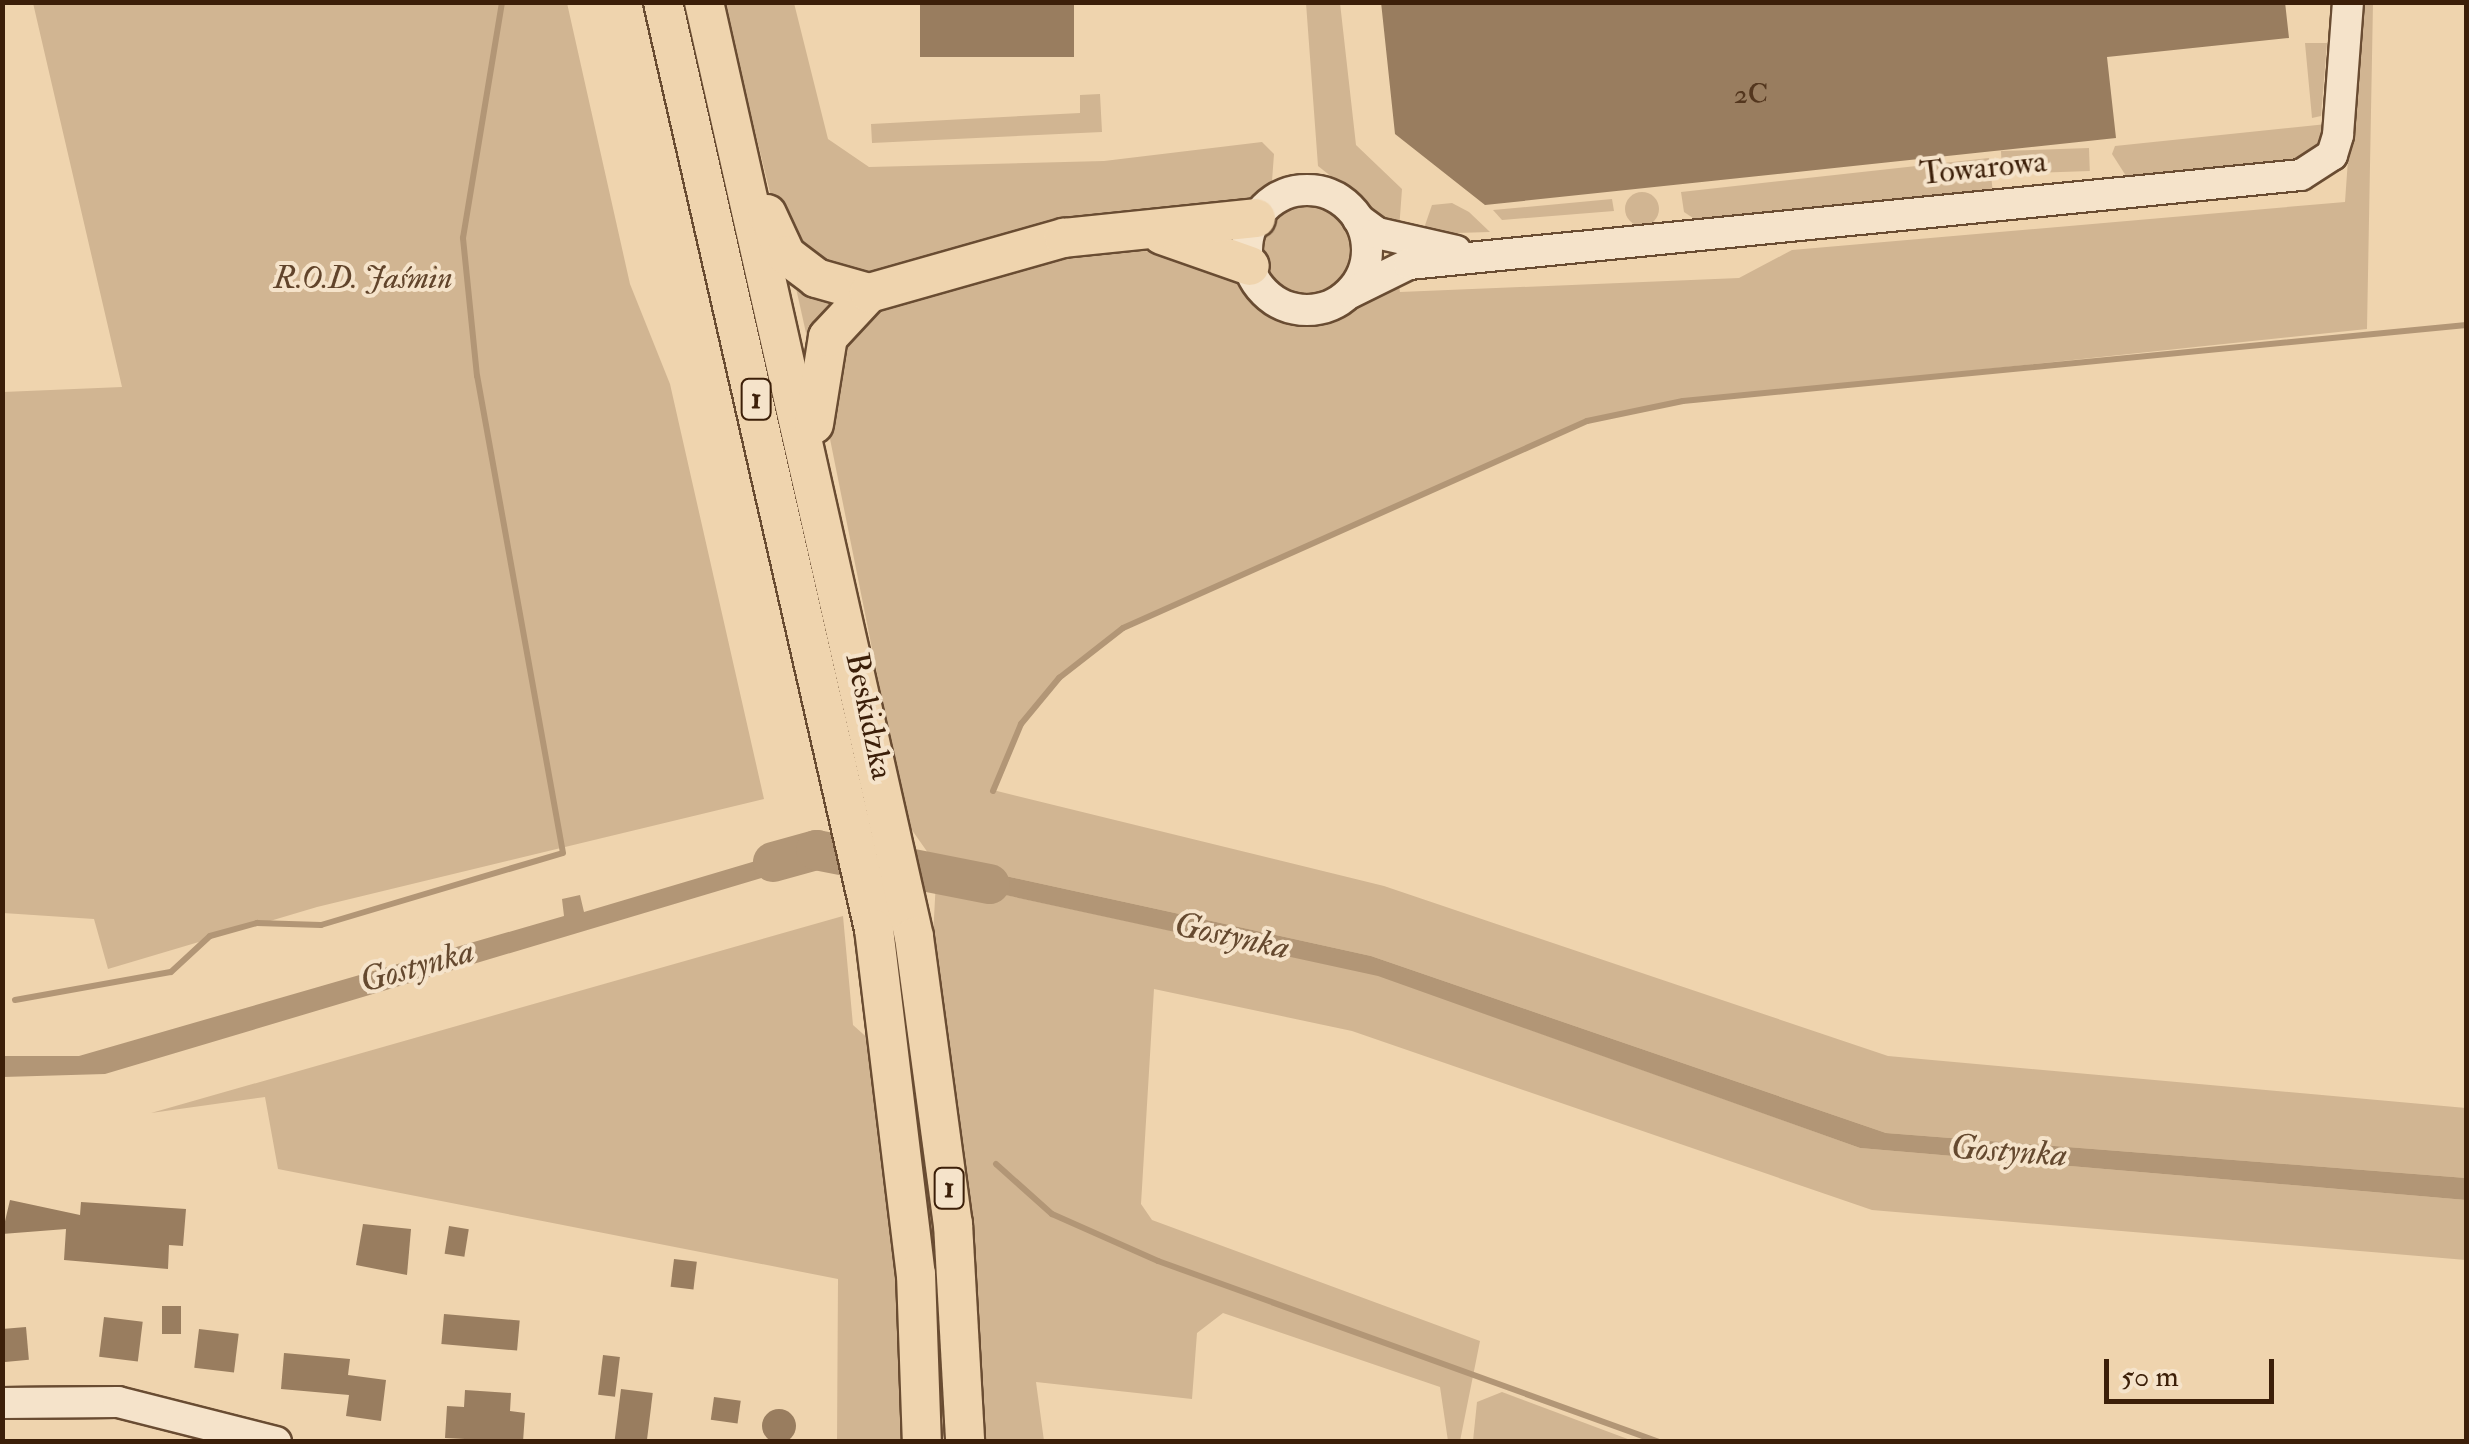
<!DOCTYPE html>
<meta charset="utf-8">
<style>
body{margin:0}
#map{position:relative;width:2469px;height:1444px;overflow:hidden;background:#efd4ae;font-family:"IM FELL Double Pica",serif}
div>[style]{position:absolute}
.green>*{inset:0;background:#d1b592;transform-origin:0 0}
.round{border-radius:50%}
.water>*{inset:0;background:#b29676}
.stream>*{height:6px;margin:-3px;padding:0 3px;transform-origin:3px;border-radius:3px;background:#b29676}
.river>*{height:40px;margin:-20px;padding:0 20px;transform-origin:20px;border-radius:20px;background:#b29676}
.building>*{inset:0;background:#997d5f;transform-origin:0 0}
.roads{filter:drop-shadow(2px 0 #694c32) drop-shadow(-2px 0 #694c32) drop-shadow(0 2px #694c32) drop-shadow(0 -2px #694c32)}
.minor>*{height:30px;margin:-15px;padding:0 15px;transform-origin:15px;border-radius:15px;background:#f5e3ca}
.minor>.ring{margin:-15px;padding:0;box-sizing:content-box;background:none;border:30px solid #f5e3ca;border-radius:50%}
.major>*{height:38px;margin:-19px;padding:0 19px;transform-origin:19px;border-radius:19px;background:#efd4ae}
span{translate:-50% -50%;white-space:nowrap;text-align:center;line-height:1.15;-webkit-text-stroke:8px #f5e3ca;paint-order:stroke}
.number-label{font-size:28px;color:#53361e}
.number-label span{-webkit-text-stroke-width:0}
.shield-label span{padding:2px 8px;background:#f5e3ca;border:2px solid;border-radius:8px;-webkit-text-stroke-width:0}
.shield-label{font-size:30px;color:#3c1f09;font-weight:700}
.street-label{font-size:32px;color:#3c1f09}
.park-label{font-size:32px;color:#61442b;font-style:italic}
.water-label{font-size:35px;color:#65492f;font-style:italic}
.frame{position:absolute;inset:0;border:5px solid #3c1f09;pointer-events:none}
.scale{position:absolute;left:2104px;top:1359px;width:170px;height:45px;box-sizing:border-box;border:5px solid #3c1f09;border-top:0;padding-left:12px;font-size:30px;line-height:35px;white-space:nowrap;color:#3c1f09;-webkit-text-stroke:8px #f5e3ca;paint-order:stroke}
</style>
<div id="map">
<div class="green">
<div style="clip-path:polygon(33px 3px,567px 3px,630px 284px,670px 384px,764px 799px,317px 907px,108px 969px,94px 919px,3px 913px,3px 392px,122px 387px)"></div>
<div style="clip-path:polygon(724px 3px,794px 3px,828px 139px,869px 167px,1104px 161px,1262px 142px,1274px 154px,1272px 181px,1252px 206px,864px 280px,812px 267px,773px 205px)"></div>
<div style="clip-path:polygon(1306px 3px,1340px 3px,1356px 145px,1402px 189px,1399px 230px,1318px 166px)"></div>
<div style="clip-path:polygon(2359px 3px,2373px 3px,2367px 329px,1683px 401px,1587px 421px,1123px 628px,1059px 678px,1021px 723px,993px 790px,1384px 886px,1888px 1056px,2466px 1108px,2466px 1178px,1886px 1133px,1371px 956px,933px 860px,907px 823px,823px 404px,840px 336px,870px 309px,1042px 255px,1136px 249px,1230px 270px,1260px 309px,1306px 326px,1351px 312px,1398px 279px,1400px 292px,1739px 278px,1792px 250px,2345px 202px)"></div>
<div style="clip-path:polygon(2305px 43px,2327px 43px,2321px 116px,2312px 118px)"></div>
<div style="clip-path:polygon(1100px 94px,1102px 132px,872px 143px,871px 124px,1080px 113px,1080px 95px)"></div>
<div style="clip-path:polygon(2327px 124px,2319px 146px,2291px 164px,2128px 179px,2112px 154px,2115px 146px)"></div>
<div style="left:2089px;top:148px;width:23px;height:88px;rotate:88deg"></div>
<div style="clip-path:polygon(1989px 158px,1993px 193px,1699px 222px,1684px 212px,1681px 192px)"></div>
<div class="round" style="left:1625px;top:192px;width:34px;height:34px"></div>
<div style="clip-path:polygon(1612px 199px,1614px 211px,1502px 220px,1493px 210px)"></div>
<div class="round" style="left:1257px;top:202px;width:100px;height:100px"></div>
<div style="clip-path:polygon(1452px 203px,1469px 212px,1490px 232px,1422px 234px,1432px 205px)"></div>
<div style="clip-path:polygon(794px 279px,851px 299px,810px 351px)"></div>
<div style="clip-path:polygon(936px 880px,1378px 975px,1860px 1148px,2466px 1200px,2466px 1260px,1872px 1210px,1352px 1031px,1154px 989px,1141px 1204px,1152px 1220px,1480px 1341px,1460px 1441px,1448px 1441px,1440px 1387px,1223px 1313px,1197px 1333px,1192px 1399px,1036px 1382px,1044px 1441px,984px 1441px,976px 1270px,933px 937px)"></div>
<div style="clip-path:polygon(843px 916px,853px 1025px,872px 1042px,893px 1196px,907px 1441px,837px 1441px,838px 1279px,278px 1169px,265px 1097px,151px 1113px)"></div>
<div style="clip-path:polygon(1502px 1392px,1633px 1441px,1473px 1441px,1477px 1402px)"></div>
</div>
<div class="water">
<div style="clip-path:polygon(823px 841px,825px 859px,105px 1074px,3px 1077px,3px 1056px,79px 1056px,564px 916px,562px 899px,580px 895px,584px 912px)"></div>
<div style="clip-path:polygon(933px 860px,1371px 956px,1886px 1133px,2466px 1178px,2466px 1200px,1860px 1148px,1378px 976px,936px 880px)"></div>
</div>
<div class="stream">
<div style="left:993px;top:791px;width:73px;rotate:-67.3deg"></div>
<div style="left:1021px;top:724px;width:60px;rotate:-50.4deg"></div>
<div style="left:1059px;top:678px;width:81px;rotate:-38deg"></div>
<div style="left:1123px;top:628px;width:508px;rotate:-24.04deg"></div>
<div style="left:1587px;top:421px;width:98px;rotate:-11.8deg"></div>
<div style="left:1683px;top:401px;width:787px;rotate:-5.54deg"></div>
<div style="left:15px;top:1000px;width:158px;rotate:-10.2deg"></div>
<div style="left:171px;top:972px;width:53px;rotate:-42.7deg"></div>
<div style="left:210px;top:936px;width:49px;rotate:-15.5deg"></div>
<div style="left:257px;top:923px;width:64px;rotate:1.8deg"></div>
<div style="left:321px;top:925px;width:252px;rotate:-16.6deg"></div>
<div style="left:563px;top:853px;width:485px;rotate:-100.2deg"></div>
<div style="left:477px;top:376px;width:139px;rotate:-95.8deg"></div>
<div style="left:463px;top:238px;width:239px;rotate:-80.6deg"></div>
<div style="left:996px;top:1164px;width:75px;rotate:41.8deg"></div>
<div style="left:1052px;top:1214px;width:116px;rotate:23.9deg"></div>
<div style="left:1158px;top:1261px;width:533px;rotate:19.86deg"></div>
</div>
<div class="river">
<div style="left:773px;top:862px;width:45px;rotate:-15.6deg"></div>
<div style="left:816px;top:850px;width:177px;rotate:11.1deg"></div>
</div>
<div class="building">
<div style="left:920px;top:2px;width:154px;height:55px"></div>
<div style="clip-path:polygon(1381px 2px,2285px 2px,2289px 38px,2107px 57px,2116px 138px,1485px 205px,1395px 134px)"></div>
<div style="clip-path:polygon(10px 1200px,80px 1215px,81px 1202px,186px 1209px,183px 1246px,169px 1245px,168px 1269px,64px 1260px,66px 1229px,2px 1234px)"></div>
<div style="clip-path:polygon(363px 1224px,411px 1229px,407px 1275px,356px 1265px)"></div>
<div style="left:449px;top:1226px;width:20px;height:28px;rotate:9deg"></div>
<div style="left:674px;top:1259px;width:23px;height:28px;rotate:7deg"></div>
<div style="left:162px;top:1306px;width:19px;height:28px"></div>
<div style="left:444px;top:1314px;width:76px;height:30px;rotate:5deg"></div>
<div style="left:104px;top:1317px;width:39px;height:40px;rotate:7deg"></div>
<div style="left:26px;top:1327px;width:33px;height:24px;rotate:85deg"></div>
<div style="left:199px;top:1329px;width:40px;height:39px;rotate:7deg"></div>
<div style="clip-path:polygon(284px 1353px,350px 1359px,348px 1375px,386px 1380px,381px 1421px,346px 1416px,349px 1395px,281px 1389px)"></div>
<div style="left:603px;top:1355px;width:17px;height:40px;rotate:7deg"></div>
<div style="left:621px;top:1389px;width:32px;height:54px;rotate:7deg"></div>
<div style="clip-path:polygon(465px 1390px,511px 1393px,510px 1411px,525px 1413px,523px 1442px,445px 1438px,447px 1406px,464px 1407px)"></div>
<div style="left:714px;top:1397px;width:27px;height:23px;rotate:8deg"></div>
<div class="round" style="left:762px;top:1409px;width:34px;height:34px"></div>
</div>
<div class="roads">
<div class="minor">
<div class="ring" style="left:1247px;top:190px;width:90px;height:90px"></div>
<div style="left:1358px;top:219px;width:24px;rotate:36deg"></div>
<div style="left:1377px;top:233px;width:81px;rotate:12.8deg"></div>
<div style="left:1350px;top:293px;width:66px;rotate:-26.2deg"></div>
<div style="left:1409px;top:264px;width:896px;rotate:-5.7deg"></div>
<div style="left:2301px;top:175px;width:37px;rotate:-33deg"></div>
<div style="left:2332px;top:155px;width:21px;rotate:-73deg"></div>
<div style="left:2338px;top:135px;width:133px;rotate:-85.7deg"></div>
<div style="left:2px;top:1403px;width:116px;rotate:-0.5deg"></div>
<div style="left:118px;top:1402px;width:163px;rotate:14.2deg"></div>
</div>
<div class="major">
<div style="left:663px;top:2px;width:951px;rotate:77.18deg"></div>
<div style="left:874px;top:929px;width:348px;rotate:83.1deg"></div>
<div style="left:916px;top:1274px;width:168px;rotate:88deg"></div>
<div style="left:704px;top:2px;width:958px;rotate:77.34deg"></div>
<div style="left:914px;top:937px;width:290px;rotate:82.3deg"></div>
<div style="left:953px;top:1224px;width:218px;rotate:86.8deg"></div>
<div style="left:767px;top:214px;width:45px;rotate:65.1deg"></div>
<div style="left:786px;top:255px;width:38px;rotate:37deg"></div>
<div style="left:816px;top:278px;width:55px;rotate:15.8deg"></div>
<div style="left:1162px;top:235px;width:93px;rotate:19.4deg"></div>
<div style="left:814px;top:424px;width:88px;rotate:-80.9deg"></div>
<div style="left:828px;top:337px;width:60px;rotate:-47deg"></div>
<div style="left:869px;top:293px;width:203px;rotate:-15.8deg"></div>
<div style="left:1064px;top:238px;width:193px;rotate:-5.9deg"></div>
</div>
</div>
<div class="number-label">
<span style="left:1751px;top:95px">2C</span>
</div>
<div class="shield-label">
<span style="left:756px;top:399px">1</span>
<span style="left:949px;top:1188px">1</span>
</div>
<div class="street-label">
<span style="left:1983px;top:168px;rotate:-6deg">Towarowa</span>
<span style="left:869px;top:716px;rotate:78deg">Beskidzka</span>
</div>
<div class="park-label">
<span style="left:363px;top:278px">R.O.D. Jaśmin</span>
</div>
<div class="water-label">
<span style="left:1232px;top:936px;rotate:12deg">Gostynka</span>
<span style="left:417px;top:966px;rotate:-16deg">Gostynka</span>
<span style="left:2009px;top:1151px;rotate:4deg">Gostynka</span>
</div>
<div class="frame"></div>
<div class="scale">50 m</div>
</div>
